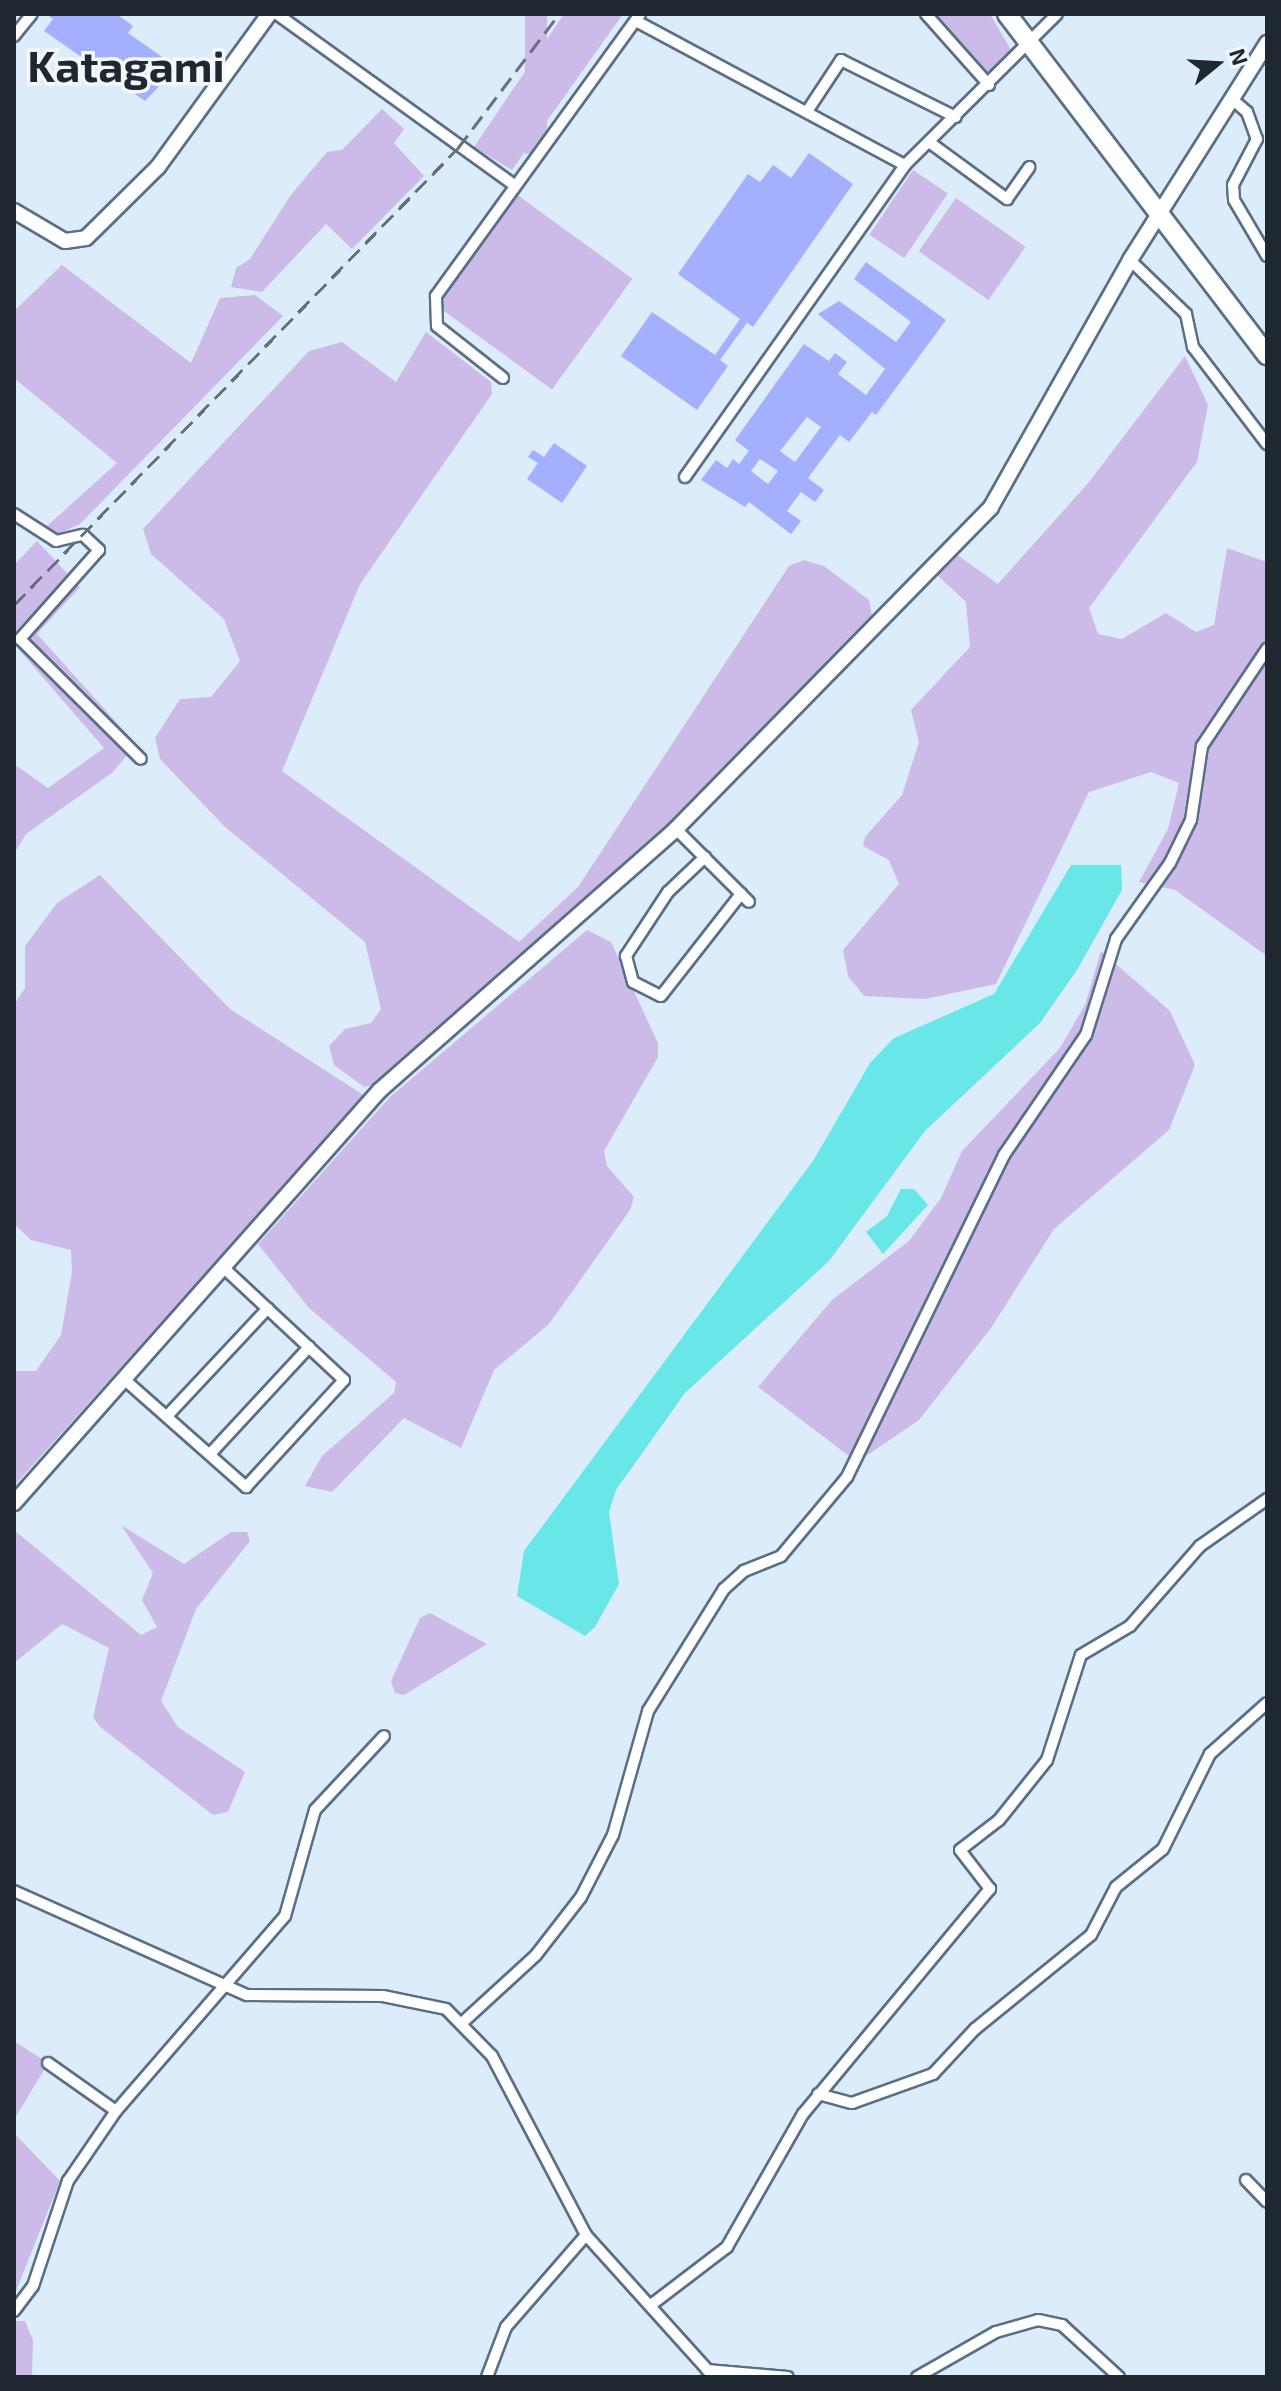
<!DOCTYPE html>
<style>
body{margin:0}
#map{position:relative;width:1281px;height:2391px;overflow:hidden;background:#ddecfb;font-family:"Exo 2",sans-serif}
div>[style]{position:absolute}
.green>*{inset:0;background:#ccbae8;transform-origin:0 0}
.water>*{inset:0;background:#69e6e7}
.building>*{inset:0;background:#a3b0fd}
.roads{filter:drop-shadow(2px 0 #596f85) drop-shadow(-2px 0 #596f85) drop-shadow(0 2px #596f85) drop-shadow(0 -2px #596f85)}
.street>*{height:10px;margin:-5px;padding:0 5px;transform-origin:5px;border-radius:5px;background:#fff}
.secondary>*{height:14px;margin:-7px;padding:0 7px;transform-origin:7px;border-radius:7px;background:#fff}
.highway>*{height:18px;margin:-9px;padding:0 9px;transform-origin:9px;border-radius:9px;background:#fff}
.rail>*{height:3px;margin-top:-1.5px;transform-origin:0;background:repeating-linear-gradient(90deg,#66717d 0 16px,transparent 0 24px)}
span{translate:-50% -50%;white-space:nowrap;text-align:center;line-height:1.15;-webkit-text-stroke:7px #f3f8fd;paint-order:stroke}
.town-label{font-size:44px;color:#1f2831;font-weight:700}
.frame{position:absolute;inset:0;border:16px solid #1f2831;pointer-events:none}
.north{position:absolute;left:1177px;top:24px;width:80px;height:80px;-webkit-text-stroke:6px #f3f8fd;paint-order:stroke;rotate:72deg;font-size:22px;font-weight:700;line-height:32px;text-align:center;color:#1f2831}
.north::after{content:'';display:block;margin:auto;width:28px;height:36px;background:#1f2831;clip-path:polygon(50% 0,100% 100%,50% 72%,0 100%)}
</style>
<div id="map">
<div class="green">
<div style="left:525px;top:14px;width:22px;height:140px"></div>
<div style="clip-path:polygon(564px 14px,623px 14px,512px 170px,474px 147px)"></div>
<div style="clip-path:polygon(931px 14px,990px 14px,1011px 50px,985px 76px)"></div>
<div style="clip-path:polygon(382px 109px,404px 129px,394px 143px,424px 176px,352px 249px,326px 224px,262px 292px,231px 287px,236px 268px,250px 259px,290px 196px,327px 152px,342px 150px)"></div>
<div style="left:913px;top:170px;width:42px;height:78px;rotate:34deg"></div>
<div style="left:516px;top:194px;width:144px;height:137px;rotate:36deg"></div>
<div style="left:956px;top:198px;width:85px;height:65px;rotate:35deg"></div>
<div style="clip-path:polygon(62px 265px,191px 363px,220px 298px,255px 295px,283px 316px,80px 524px,58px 534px,47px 526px,117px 463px,14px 378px,14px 311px)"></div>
<div style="clip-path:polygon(426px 332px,491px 382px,492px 394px,360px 584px,282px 771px,519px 942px,578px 887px,789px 566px,804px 560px,824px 566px,869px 600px,872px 616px,677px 821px,377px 1084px,364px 1087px,334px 1065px,329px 1046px,345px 1029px,371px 1023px,381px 1009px,365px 942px,225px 827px,160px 759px,155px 738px,180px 699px,211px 697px,240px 661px,224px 619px,151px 554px,143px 529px,309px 351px,342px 342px,396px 382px)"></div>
<div style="clip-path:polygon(1185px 356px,1208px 405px,1197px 462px,1089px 608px,1098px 634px,1122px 639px,1166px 613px,1196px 632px,1214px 625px,1227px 548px,1267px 562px,1267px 956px,1175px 890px,1139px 882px,1168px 829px,1179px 783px,1151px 772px,1089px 792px,996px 984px,925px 999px,864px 996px,848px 976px,843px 950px,899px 884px,889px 860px,863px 846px,865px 837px,902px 795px,919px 742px,911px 710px,970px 647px,966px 602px,935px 573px,953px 552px,998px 584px,1089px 482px)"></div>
<div style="clip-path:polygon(37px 541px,80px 587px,37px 634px,136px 744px,113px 772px,26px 834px,14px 854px,14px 764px,48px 788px,104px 748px,14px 644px,14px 565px)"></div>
<div style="clip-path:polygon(100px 875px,230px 1009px,365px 1096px,14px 1486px,14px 1371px,36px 1371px,61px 1335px,72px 1272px,71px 1250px,31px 1240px,14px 1224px,14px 1005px,25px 988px,25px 946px,57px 903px)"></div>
<div style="clip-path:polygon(587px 930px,611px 942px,658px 1043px,658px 1057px,604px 1151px,607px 1166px,634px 1197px,630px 1210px,549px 1324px,494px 1370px,461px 1448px,404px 1418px,332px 1492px,305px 1486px,322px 1456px,394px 1393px,396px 1382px,309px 1308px,258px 1244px,390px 1097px)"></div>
<div style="clip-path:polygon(1101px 951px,1170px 1011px,1195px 1065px,1169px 1130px,1054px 1229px,991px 1328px,919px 1420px,857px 1462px,758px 1387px,832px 1300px,909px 1241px,941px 1198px,962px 1151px,1060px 1048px,1085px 1005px)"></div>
<div style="clip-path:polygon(121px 1525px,184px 1564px,231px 1532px,247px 1532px,250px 1541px,196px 1609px,161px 1701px,178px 1727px,245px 1772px,228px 1812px,213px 1815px,99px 1726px,93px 1717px,109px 1648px,62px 1624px,14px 1663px,14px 1530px,141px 1635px,157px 1627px,142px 1600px,153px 1573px)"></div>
<div style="clip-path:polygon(430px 1613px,487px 1644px,404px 1695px,395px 1693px,391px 1681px,420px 1618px)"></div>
<div style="clip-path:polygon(14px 2041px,48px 2063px,14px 2120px)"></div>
<div style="clip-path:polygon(14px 2133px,60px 2181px,14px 2296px)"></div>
<div style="clip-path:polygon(14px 2321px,25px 2321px,33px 2340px,32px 2377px,14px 2377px)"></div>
</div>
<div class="water">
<div style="clip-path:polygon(1071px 865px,1121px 865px,1122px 890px,1077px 970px,1040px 1023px,925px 1131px,829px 1261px,685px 1393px,616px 1490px,609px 1512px,619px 1584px,595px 1627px,585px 1636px,517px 1596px,524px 1551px,813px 1161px,870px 1063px,894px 1038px,994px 994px)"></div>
<div style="clip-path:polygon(901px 1189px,914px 1189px,928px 1205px,883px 1254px,866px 1232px,887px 1216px)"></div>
</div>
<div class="building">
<div style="clip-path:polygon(46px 14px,117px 14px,133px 26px,128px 33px,168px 61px,168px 77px,145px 101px,44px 31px,53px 19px)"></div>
<div style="clip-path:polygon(809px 153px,853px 184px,753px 327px,747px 323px,720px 360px,728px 366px,697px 410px,621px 356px,652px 312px,715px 355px,740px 319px,678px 274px,748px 174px,760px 182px,773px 165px,791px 178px)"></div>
<div style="clip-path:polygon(evenodd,866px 262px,946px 320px,876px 415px,872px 412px,849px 442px,840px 435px,808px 478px,824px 490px,815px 502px,801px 492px,787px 511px,801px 521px,791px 534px,749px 502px,745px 507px,701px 480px,716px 460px,727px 468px,733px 459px,739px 464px,749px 451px,735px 440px,804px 344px,829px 361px,835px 353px,847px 362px,838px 374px,866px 395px,885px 369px,818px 314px,839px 301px,896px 342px,911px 322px,854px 279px,866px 262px,807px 417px,821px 427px,795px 462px,780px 451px,807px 417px,866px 262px,760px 459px,778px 471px,768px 484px,751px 471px,760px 459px)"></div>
<div style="clip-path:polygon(554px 443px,587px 466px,562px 503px,527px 479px,538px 463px,528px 457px,533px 450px,544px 457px)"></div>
</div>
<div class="roads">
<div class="street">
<div style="left:277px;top:14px;width:291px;rotate:35.8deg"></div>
<div style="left:926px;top:14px;width:95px;rotate:48.4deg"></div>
<div style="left:636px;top:21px;width:305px;rotate:28.2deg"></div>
<div style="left:14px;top:36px;width:28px;rotate:-51deg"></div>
<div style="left:1232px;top:99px;width:20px;rotate:41deg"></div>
<div style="left:1247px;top:112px;width:29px;rotate:70deg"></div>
<div style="left:1257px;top:139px;width:52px;rotate:117.6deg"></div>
<div style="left:1233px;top:185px;width:15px;rotate:86deg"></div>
<div style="left:1234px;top:200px;width:65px;rotate:59.5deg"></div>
<div style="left:808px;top:110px;width:60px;rotate:-56.6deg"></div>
<div style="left:841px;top:60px;width:128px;rotate:26.4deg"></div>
<div style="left:929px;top:142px;width:97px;rotate:36.2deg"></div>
<div style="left:1007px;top:199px;width:39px;rotate:-55deg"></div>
<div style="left:1130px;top:260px;width:78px;rotate:44deg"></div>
<div style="left:1186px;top:314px;width:34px;rotate:78deg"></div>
<div style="left:1193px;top:347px;width:122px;rotate:52.7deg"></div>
<div style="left:503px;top:378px;width:84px;rotate:-141.8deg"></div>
<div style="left:437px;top:326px;width:30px;rotate:-92deg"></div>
<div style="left:436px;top:296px;width:348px;rotate:-54.1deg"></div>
<div style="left:685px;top:477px;width:382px;rotate:-54.8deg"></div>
<div style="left:905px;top:165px;width:214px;rotate:-44.8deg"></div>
<div style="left:14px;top:514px;width:50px;rotate:32.7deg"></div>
<div style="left:56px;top:541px;width:28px;rotate:-13deg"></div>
<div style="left:83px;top:535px;width:22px;rotate:43deg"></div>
<div style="left:99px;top:550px;width:119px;rotate:131.6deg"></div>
<div style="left:20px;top:639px;width:170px;rotate:44.8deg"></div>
<div style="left:676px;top:829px;width:103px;rotate:45deg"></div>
<div style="left:705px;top:857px;width:51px;rotate:136.6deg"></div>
<div style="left:668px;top:892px;width:77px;rotate:123.3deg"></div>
<div style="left:626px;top:956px;width:27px;rotate:75deg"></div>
<div style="left:633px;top:982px;width:31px;rotate:27deg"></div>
<div style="left:661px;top:996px;width:130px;rotate:-51.9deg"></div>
<div style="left:125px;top:1380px;width:162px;rotate:41.5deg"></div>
<div style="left:246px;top:1487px;width:145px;rotate:-47.5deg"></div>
<div style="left:344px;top:1380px;width:164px;rotate:-137deg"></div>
<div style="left:168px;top:1415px;width:146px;rotate:-46.9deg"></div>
<div style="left:210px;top:1454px;width:146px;rotate:-47.2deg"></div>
<div style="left:14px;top:1891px;width:255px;rotate:24.1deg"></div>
<div style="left:247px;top:1995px;width:136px;rotate:0.4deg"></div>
<div style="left:383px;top:1996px;width:64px;rotate:11.7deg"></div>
<div style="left:446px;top:2009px;width:66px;rotate:45.6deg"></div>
<div style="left:492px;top:2056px;width:202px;rotate:62.3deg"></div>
<div style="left:586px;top:2235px;width:191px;rotate:48deg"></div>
<div style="left:463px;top:2022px;width:99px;rotate:-42.5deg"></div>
<div style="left:536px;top:1955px;width:73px;rotate:-52.2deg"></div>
<div style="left:581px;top:1897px;width:70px;rotate:-62.7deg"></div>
<div style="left:613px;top:1835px;width:129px;rotate:-74.2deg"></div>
<div style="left:648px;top:1711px;width:144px;rotate:-58.1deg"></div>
<div style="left:724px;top:1589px;width:27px;rotate:-42deg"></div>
<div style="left:744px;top:1571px;width:40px;rotate:-22deg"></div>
<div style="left:781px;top:1556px;width:103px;rotate:-50.1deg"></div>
<div style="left:847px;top:1477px;width:358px;rotate:-64deg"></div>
<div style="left:1004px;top:1155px;width:145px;rotate:-55.7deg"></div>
<div style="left:1086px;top:1035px;width:101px;rotate:-72.6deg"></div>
<div style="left:1116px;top:939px;width:93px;rotate:-54.6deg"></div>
<div style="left:1170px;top:863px;width:48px;rotate:-64deg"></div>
<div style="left:1191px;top:820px;width:75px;rotate:-81.5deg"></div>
<div style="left:1202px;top:746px;width:117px;rotate:-56.2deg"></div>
<div style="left:48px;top:2063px;width:83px;rotate:35.2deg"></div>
<div style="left:818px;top:2094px;width:35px;rotate:15deg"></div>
<div style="left:852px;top:2103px;width:86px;rotate:-19.7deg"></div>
<div style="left:933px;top:2074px;width:62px;rotate:-47deg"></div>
<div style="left:975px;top:2029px;width:149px;rotate:-39deg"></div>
<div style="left:1091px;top:1935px;width:54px;rotate:-62.5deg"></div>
<div style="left:1116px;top:1887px;width:60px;rotate:-39deg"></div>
<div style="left:1163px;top:1849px;width:106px;rotate:-63.7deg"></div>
<div style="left:1210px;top:1754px;width:76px;rotate:-41.8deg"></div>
<div style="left:1246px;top:2180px;width:30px;rotate:46deg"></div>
<div style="left:651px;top:2305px;width:96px;rotate:-37.3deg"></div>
<div style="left:727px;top:2247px;width:153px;rotate:-60.3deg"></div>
<div style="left:803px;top:2114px;width:293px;rotate:-50.3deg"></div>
<div style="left:990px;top:1889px;width:49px;rotate:-127.6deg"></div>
<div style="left:960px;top:1850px;width:49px;rotate:-37.6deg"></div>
<div style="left:999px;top:1820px;width:77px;rotate:-51.3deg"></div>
<div style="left:1047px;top:1760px;width:110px;rotate:-72.1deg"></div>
<div style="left:1081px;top:1655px;width:57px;rotate:-30.6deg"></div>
<div style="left:1130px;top:1626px;width:106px;rotate:-48.8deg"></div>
<div style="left:1200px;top:1546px;width:82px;rotate:-35deg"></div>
<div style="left:14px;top:2311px;width:31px;rotate:-53deg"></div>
<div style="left:33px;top:2286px;width:111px;rotate:-71.6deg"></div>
<div style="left:68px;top:2181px;width:85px;rotate:-55.6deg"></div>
<div style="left:116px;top:2111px;width:258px;rotate:-49.1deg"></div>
<div style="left:285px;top:1916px;width:110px;rotate:-74.2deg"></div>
<div style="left:315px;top:1810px;width:101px;rotate:-47deg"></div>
<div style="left:707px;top:2370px;width:81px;rotate:4.9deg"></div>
<div style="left:487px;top:2377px;width:53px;rotate:-69.2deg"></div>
<div style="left:506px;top:2327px;width:122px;rotate:-49deg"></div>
<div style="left:917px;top:2377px;width:91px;rotate:-29.7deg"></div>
<div style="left:996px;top:2332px;width:44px;rotate:-15.9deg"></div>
<div style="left:1038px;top:2320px;width:25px;rotate:12deg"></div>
<div style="left:1062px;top:2325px;width:77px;rotate:42.4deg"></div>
</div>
<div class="secondary">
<div style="left:14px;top:211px;width:59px;rotate:30.5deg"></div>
<div style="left:65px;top:241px;width:21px;rotate:-8deg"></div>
<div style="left:86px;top:238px;width:101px;rotate:-44.6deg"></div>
<div style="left:158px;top:167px;width:189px;rotate:-54deg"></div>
<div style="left:14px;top:1503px;width:552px;rotate:-48.45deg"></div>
<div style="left:380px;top:1090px;width:395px;rotate:-41.4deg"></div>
<div style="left:676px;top:829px;width:450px;rotate:-45.6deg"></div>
<div style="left:991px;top:507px;width:283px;rotate:-60.6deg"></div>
<div style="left:1130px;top:260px;width:257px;rotate:-57.7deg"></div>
</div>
<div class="highway">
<div style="left:1007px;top:14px;width:429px;rotate:52.7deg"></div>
</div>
</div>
<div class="rail">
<div style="left:14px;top:605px;width:637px;rotate:-45.83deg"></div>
<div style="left:458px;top:148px;width:168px;rotate:-53deg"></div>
</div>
<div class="town-label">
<span style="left:126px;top:65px">Katagami</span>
</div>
<div class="frame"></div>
<div class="north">N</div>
</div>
